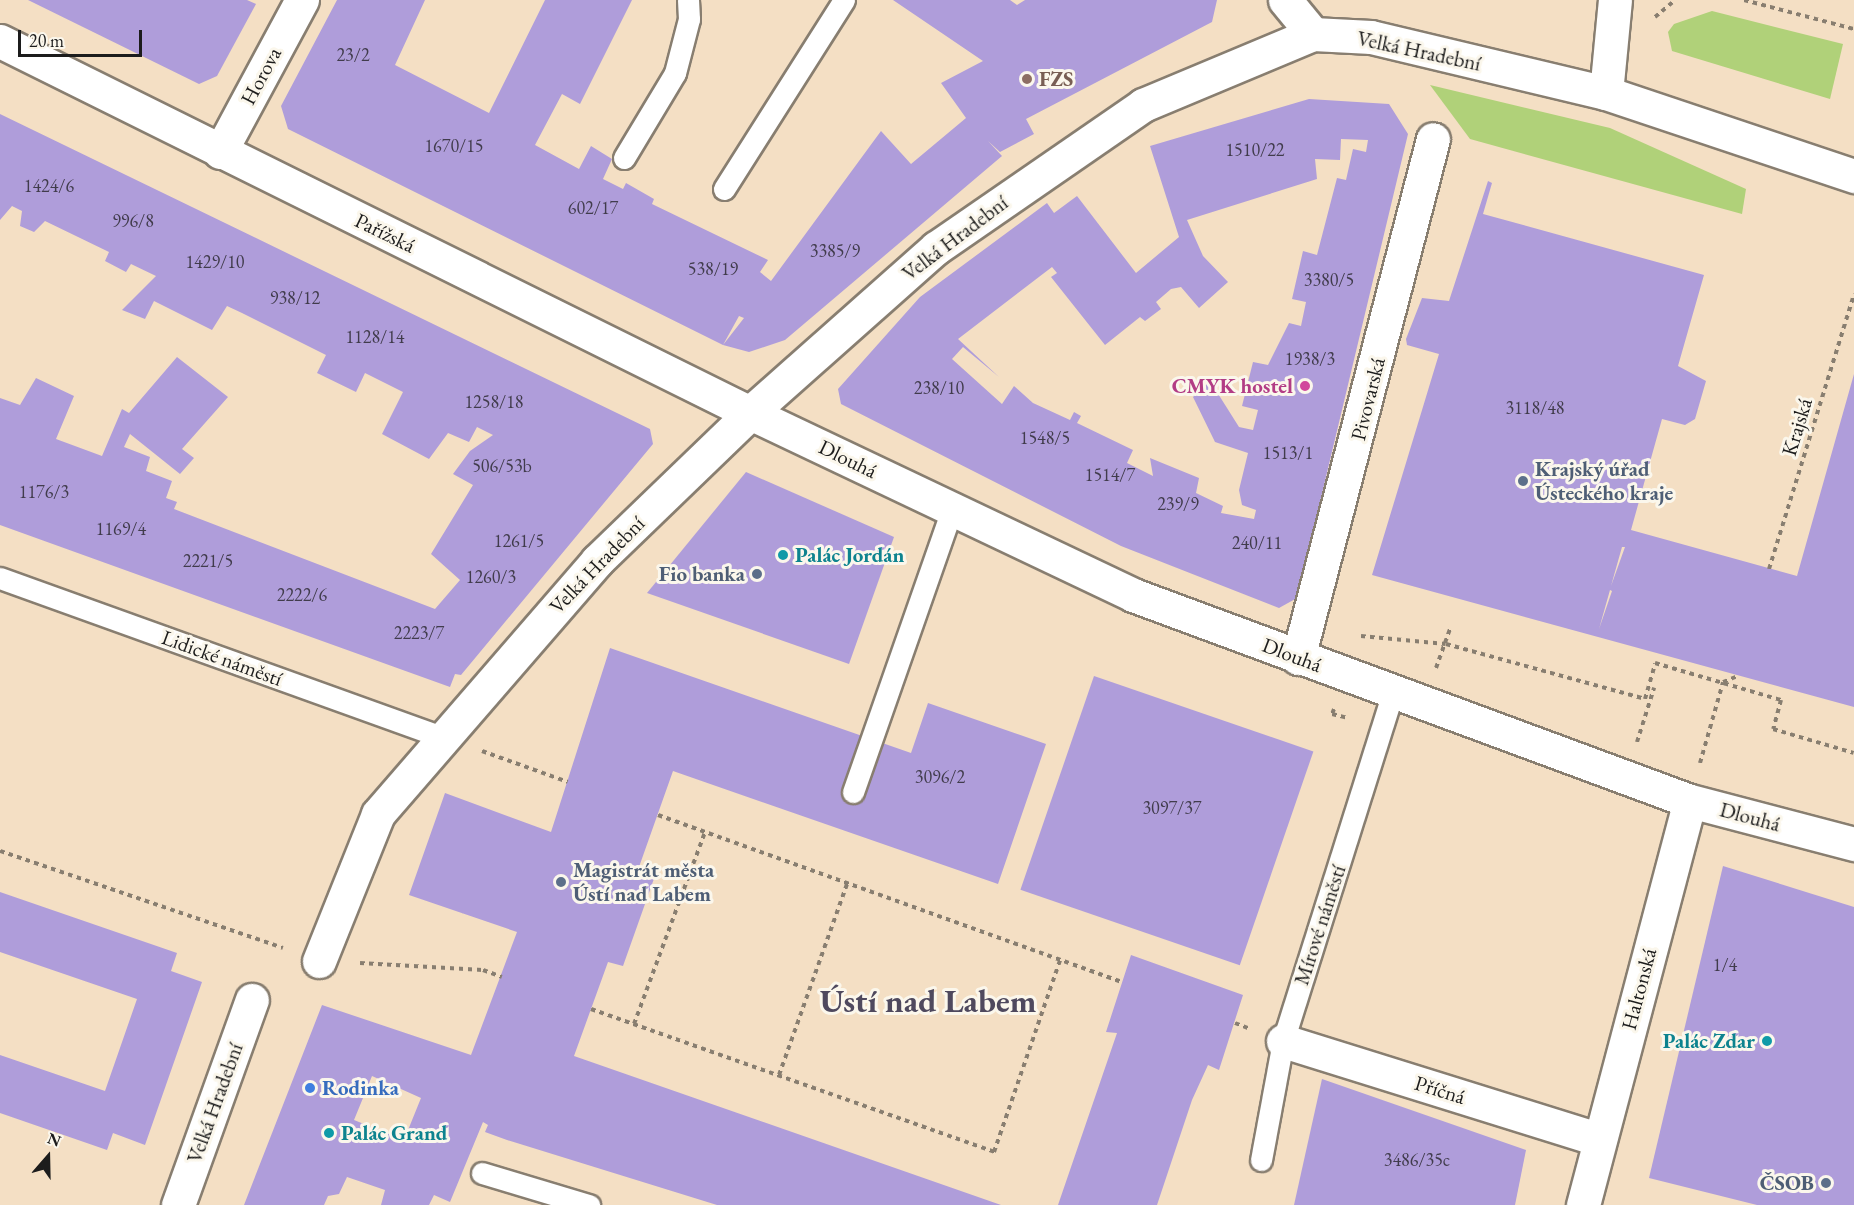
<!DOCTYPE html>
<meta charset="utf-8">
<style>
body{margin:0}
#map{position:relative;width:1854px;height:1205px;overflow:hidden;background:#f4dfc4;font-family:"EB Garamond",serif}
div>[style]{position:absolute}
.green>*{inset:0;background:#b0d179}
.building>*{inset:0;background:#af9dda;transform-origin:0 0}
.path>*{height:4px;margin-top:-2px;transform-origin:0;background:repeating-linear-gradient(90deg,#887e70 0 4.5px,transparent 0 9px)}
.roads{filter:drop-shadow(2px 0 #887e70) drop-shadow(-2px 0 #887e70) drop-shadow(0 2px #887e70) drop-shadow(0 -2px #887e70)}
.lane>*{height:21px;margin:-10.5px;padding:0 10.5px;transform-origin:10.5px;border-radius:10.5px;background:#fff}
.street>*{height:33px;margin:-16.5px;padding:0 16.5px;transform-origin:16.5px;border-radius:16.5px;background:#fff}
.dots>*{width:16px;height:16px;translate:-50% -50%;box-sizing:border-box;border:3px solid #fbf7ec;border-radius:50%}
span{translate:-50% -50%;white-space:nowrap;text-align:center;line-height:1.15;-webkit-text-stroke:6px #fbf7ec;paint-order:stroke}
.number-label{font-size:18px;color:#413c4c}
.number-label span{-webkit-text-stroke-width:0}
.street-label{font-size:21px;color:#1c1c1c}
.education-label{font-size:21px;color:#785e54;font-weight:700}
.left{translate:0 -50%;text-align:left}
.hotel-label{font-size:21px;color:#b23c85;font-weight:700}
.right{translate:-100% -50%;text-align:right}
.service-label{font-size:21px;color:#4e5e75;font-weight:700}
.culture-label{font-size:21px;color:#0d838f;font-weight:700}
.shop-label{font-size:21px;color:#366cbe;font-weight:700}
.town-label{font-size:33px;color:#4f495e;font-weight:700}
.north{position:absolute;left:18px;top:1127px;width:60px;height:60px;-webkit-text-stroke:4px #fbf7ec;paint-order:stroke;rotate:20deg;font-size:16px;font-weight:700;line-height:24px;text-align:center;color:#1c1c1c}
.north::after{content:'';display:block;margin:auto;width:21px;height:27px;background:#1c1c1c;clip-path:polygon(50% 0,100% 100%,50% 72%,0 100%)}
.scale{position:absolute;left:18px;top:30px;width:124px;height:27px;box-sizing:border-box;border:3px solid #1c1c1c;border-top:0;padding-left:8px;font-size:18px;line-height:21px;white-space:nowrap;color:#1c1c1c;-webkit-text-stroke:4px #fbf7ec;paint-order:stroke}
</style>
<div id="map">
<div class="green">
<div style="clip-path:polygon(1712px 11px,1843px 44px,1830px 99px,1672px 51px,1668px 32px,1674px 24px)"></div>
<div style="clip-path:polygon(1430px 85px,1610px 128px,1746px 189px,1742px 214px,1470px 139px)"></div>
</div>
<div class="building">
<div style="clip-path:polygon(28px 0,247px 0,256px 4px,217px 76px,199px 84px)"></div>
<div style="clip-path:polygon(evenodd,337px 0,425px 0,395px 65px,489px 113px,545px 0,632px 0,580px 104px,562px 94px,535px 145px,579px 169px,591px 146px,612px 159px,603px 179px,623px 189px,626px 183px,654px 199px,652px 204px,768px 260px,760px 272px,771px 281px,881px 131px,911px 164px,966px 118px,941px 83px,983px 61px,893px 0,1010px 0,1017px 5px,1025px 0,1217px 0,1212px 22px,1026px 119px,1034px 134px,1000px 152px,988px 141px,1002px 156px,785px 340px,749px 352px,723px 345px,288px 129px,281px 106px,337px 0,739px 316px,744px 318px,723px 345px,739px 316px)"></div>
<div style="clip-path:polygon(evenodd,1309px 99px,1389px 104px,1408px 134px,1297px 598px,1279px 608px,1121px 546px,841px 404px,838px 389px,920px 297px,1047px 203px,1054px 213px,1077px 196px,1136px 273px,1179px 237px,1150px 146px,1309px 99px,1341px 139px,1368px 140px,1366px 152px,1353px 149px,1346px 180px,1337px 178px,1317px 255px,1303px 251px,1292px 299px,1306px 302px,1301px 326px,1289px 323px,1268px 365px,1253px 362px,1242px 406px,1258px 410px,1253px 430px,1239px 427px,1210px 381px,1193px 397px,1215px 442px,1248px 453px,1239px 490px,1242px 505px,1256px 510px,1254px 519px,1221px 513px,1223px 506px,1196px 493px,1199px 478px,1150px 458px,1153px 476px,1127px 463px,1133px 450px,1077px 423px,1081px 416px,1074px 412px,1070px 420px,1033px 403px,1014px 386px,1002px 404px,952px 359px,963px 347px,999px 377px,958px 339px,1052px 267px,1057px 273px,1051px 277px,1105px 345px,1140px 317px,1145px 321px,1161px 309px,1156px 302px,1171px 289px,1181px 287px,1199px 308px,1228px 282px,1203px 256px,1187px 220px,1317px 179px,1315px 159px,1340px 160px,1341px 139px)"></div>
<div style="clip-path:polygon(0 114px,650px 429px,653px 444px,461px 675px,455px 674px,450px 687px,0 525px,0 398px,20px 405px,36px 378px,74px 396px,56px 439px,102px 456px,122px 409px,129px 413px,177px 357px,228px 397px,182px 449px,194px 458px,180px 474px,130px 434px,124px 447px,150px 457px,146px 471px,172px 481px,166px 498px,177px 502px,174px 509px,435px 609px,460px 580px,431px 554px,473px 485px,453px 474px,470px 451px,493px 435px,477px 427px,469px 442px,448px 433px,429px 459px,382px 434px,403px 392px,365px 373px,356px 392px,317px 373px,326px 355px,242px 313px,227px 306px,212px 330px,154px 301px,145px 319px,122px 310px,156px 276px,131px 264px,126px 272px,105px 261px,109px 252px,45px 221px,34px 232px,20px 226px,22px 211px,12px 206px,0 220px)"></div>
<div style="clip-path:polygon(evenodd,1488px 181px,1492px 183px,1483px 214px,1704px 275px,1678px 366px,1706px 381px,1695px 419px,1685px 425px,1662px 419px,1631px 530px,1797px 576px,1854px 374px,1854px 707px,1372px 575px,1439px 354px,1407px 345px,1406px 339px,1422px 298px,1449px 301px,1488px 181px,1622px 547px,1625px 547px,1611px 586px,1622px 547px,1488px 181px,1610px 590px,1612px 591px,1599px 629px,1610px 590px)"></div>
<div style="clip-path:polygon(746px 472px,894px 537px,849px 664px,647px 593px)"></div>
<div style="clip-path:polygon(evenodd,610px 648px,911px 753px,928px 703px,1046px 744px,998px 884px,673px 771px,639px 867px,656px 873px,623px 966px,608px 962px,574px 1056px,1001px 1205px,717px 1205px,507px 1140px,485px 1132px,488px 1125px,483px 1122px,450px 1202px,434px 1195px,429px 1205px,381px 1205px,385px 1190px,347px 1177px,339px 1194px,328px 1196px,324px 1205px,244px 1205px,322px 1005px,471px 1055px,517px 932px,409px 895px,445px 793px,551px 832px,610px 648px,372px 1076px,421px 1098px,404px 1140px,354px 1120px,372px 1076px)"></div>
<div style="left:1094px;top:676px;width:232px;height:226px;rotate:19deg"></div>
<div style="clip-path:polygon(1723px 866px,1854px 907px,1854px 1205px,1757px 1205px,1649px 1178px)"></div>
<div style="clip-path:polygon(0 892px,177px 953px,171px 971px,202px 982px,145px 1145px,113px 1133px,107px 1150px,0 1113px,0 1055px,105px 1091px,137px 999px,0 952px)"></div>
<div style="clip-path:polygon(1131px 955px,1243px 995px,1219px 1070px,1208px 1065px,1192px 1100px,1157px 1205px,1058px 1205px,1117px 1033px,1106px 1032px)"></div>
<div style="clip-path:polygon(1322px 1079px,1526px 1150px,1515px 1205px,1294px 1205px)"></div>
</div>
<div class="path">
<div style="left:1744px;top:0;width:114px;rotate:14.8deg"></div>
<div style="left:1655px;top:17px;width:26px;rotate:-40deg"></div>
<div style="left:1769px;top:569px;width:288px;rotate:-72.8deg"></div>
<div style="left:1361px;top:636px;width:85px;rotate:5.4deg"></div>
<div style="left:1446px;top:644px;width:206px;rotate:15.4deg"></div>
<div style="left:1645px;top:699px;width:37px;rotate:-74deg"></div>
<div style="left:1655px;top:663px;width:131px;rotate:16.4deg"></div>
<div style="left:1781px;top:700px;width:30px;rotate:105deg"></div>
<div style="left:1773px;top:729px;width:84px;rotate:16.5deg"></div>
<div style="left:1436px;top:668px;width:41px;rotate:-70.3deg"></div>
<div style="left:1334px;top:709px;width:5px;rotate:112deg"></div>
<div style="left:1332px;top:714px;width:16px;rotate:14deg"></div>
<div style="left:1637px;top:742px;width:57px;rotate:-72.5deg"></div>
<div style="left:482px;top:751px;width:91px;rotate:19.8deg"></div>
<div style="left:1700px;top:763px;width:84px;rotate:-74.1deg"></div>
<div style="left:1723px;top:682px;width:16px;rotate:-22deg"></div>
<div style="left:658px;top:815px;width:493px;rotate:19.8deg"></div>
<div style="left:0;top:851px;width:299px;rotate:18.9deg"></div>
<div style="left:360px;top:963px;width:123px;rotate:3.3deg"></div>
<div style="left:483px;top:970px;width:20px;rotate:20deg"></div>
<div style="left:591px;top:1009px;width:428px;rotate:19.5deg"></div>
<div style="left:994px;top:1152px;width:203px;rotate:-71deg"></div>
<div style="left:1235px;top:1023px;width:14px;rotate:21deg"></div>
<div style="left:634px;top:1024px;width:205px;rotate:-69.7deg"></div>
<div style="left:779px;top:1075px;width:203px;rotate:-70.4deg"></div>
</div>
<div class="roads">
<div class="lane">
<div style="left:624px;top:158px;width:99px;rotate:-59deg"></div>
<div style="left:675px;top:73px;width:56px;rotate:-75.5deg"></div>
<div style="left:689px;top:19px;width:19px;rotate:-93deg"></div>
<div style="left:724px;top:189px;width:224px;rotate:-57.6deg"></div>
<div style="left:0;top:578px;width:472px;rotate:19.8deg"></div>
<div style="left:853px;top:792px;width:299px;rotate:-70.7deg"></div>
<div style="left:1261px;top:1160px;width:121px;rotate:-79.5deg"></div>
<div style="left:1283px;top:1041px;width:365px;rotate:-72.5deg"></div>
<div style="left:482px;top:1173px;width:112px;rotate:16.7deg"></div>
</div>
<div class="street">
<div style="left:1285px;top:0;width:44px;rotate:50.5deg"></div>
<div style="left:0;top:41px;width:837px;rotate:26.38deg"></div>
<div style="left:750px;top:413px;width:424px;rotate:25.4deg"></div>
<div style="left:1133px;top:595px;width:594px;rotate:20.3deg"></div>
<div style="left:1690px;top:801px;width:170px;rotate:14.7deg"></div>
<div style="left:1606px;top:93px;width:93px;rotate:-84.5deg"></div>
<div style="left:220px;top:152px;width:173px;rotate:-61.7deg"></div>
<div style="left:1298px;top:658px;width:536px;rotate:-75.42deg"></div>
<div style="left:319px;top:961px;width:158px;rotate:-68.1deg"></div>
<div style="left:378px;top:814px;width:335px;rotate:-49.1deg"></div>
<div style="left:597px;top:561px;width:213px;rotate:-44deg"></div>
<div style="left:750px;top:413px;width:249px;rotate:-41.6deg"></div>
<div style="left:936px;top:248px;width:252px;rotate:-34.6deg"></div>
<div style="left:1143px;top:105px;width:184px;rotate:-22.7deg"></div>
<div style="left:1313px;top:34px;width:58px;rotate:3deg"></div>
<div style="left:1371px;top:37px;width:242px;rotate:13.4deg"></div>
<div style="left:1606px;top:93px;width:262px;rotate:18.5deg"></div>
<div style="left:1283px;top:1041px;width:329px;rotate:17.3deg"></div>
<div style="left:178px;top:1205px;width:218px;rotate:-70.2deg"></div>
<div style="left:1583px;top:1205px;width:402px;rotate:-75.2deg"></div>
</div>
</div>
<div class="dots">
<div style="left:1027px;top:79px;background:#8d6e63"></div>
<div style="left:1305px;top:386px;background:#d1479c"></div>
<div style="left:1523px;top:481px;background:#5c6f8a"></div>
<div style="left:783px;top:555px;background:#0f9aa8"></div>
<div style="left:757px;top:574px;background:#5c6f8a"></div>
<div style="left:561px;top:882px;background:#5c6f8a"></div>
<div style="left:1767px;top:1041px;background:#0f9aa8"></div>
<div style="left:310px;top:1088px;background:#3f7fe0"></div>
<div style="left:329px;top:1133px;background:#0f9aa8"></div>
<div style="left:1826px;top:1183px;background:#5c6f8a"></div>
</div>
<div class="number-label">
<span style="left:353px;top:55px">23/2</span>
<span style="left:454px;top:146px">1670/15</span>
<span style="left:1255px;top:150px">1510/22</span>
<span style="left:49px;top:186px">1424/6</span>
<span style="left:593px;top:208px">602/17</span>
<span style="left:133px;top:221px">996/8</span>
<span style="left:835px;top:251px">3385/9</span>
<span style="left:215px;top:262px">1429/10</span>
<span style="left:713px;top:269px">538/19</span>
<span style="left:1329px;top:280px">3380/5</span>
<span style="left:295px;top:298px">938/12</span>
<span style="left:375px;top:337px">1128/14</span>
<span style="left:1310px;top:359px">1938/3</span>
<span style="left:939px;top:388px">238/10</span>
<span style="left:494px;top:402px">1258/18</span>
<span style="left:1535px;top:408px">3118/48</span>
<span style="left:1045px;top:438px">1548/5</span>
<span style="left:1288px;top:453px">1513/1</span>
<span style="left:502px;top:466px">506/53b</span>
<span style="left:1110px;top:475px">1514/7</span>
<span style="left:44px;top:492px">1176/3</span>
<span style="left:1178px;top:504px">239/9</span>
<span style="left:121px;top:529px">1169/4</span>
<span style="left:519px;top:541px">1261/5</span>
<span style="left:1257px;top:543px">240/11</span>
<span style="left:208px;top:561px">2221/5</span>
<span style="left:491px;top:577px">1260/3</span>
<span style="left:302px;top:595px">2222/6</span>
<span style="left:419px;top:633px">2223/7</span>
<span style="left:940px;top:777px">3096/2</span>
<span style="left:1172px;top:808px">3097/37</span>
<span style="left:1725px;top:965px">1/4</span>
<span style="left:1417px;top:1160px">3486/35c</span>
</div>
<div class="street-label">
<span style="left:1419px;top:51px;rotate:12deg">Velká Hradební</span>
<span style="left:261px;top:76px;rotate:-62deg">Horova</span>
<span style="left:385px;top:233px;rotate:26deg">Pařížská</span>
<span style="left:955px;top:238px;rotate:-37deg">Velká Hradební</span>
<span style="left:1368px;top:399px;rotate:-76deg">Pivovarská</span>
<span style="left:1797px;top:427px;rotate:-73deg">Krajská</span>
<span style="left:848px;top:459px;rotate:26deg">Dlouhá</span>
<span style="left:597px;top:565px;rotate:-46deg">Velká Hradební</span>
<span style="left:1292px;top:655px;rotate:21deg">Dlouhá</span>
<span style="left:222px;top:658px;rotate:20deg">Lidické náměstí</span>
<span style="left:1750px;top:817px;rotate:15deg">Dlouhá</span>
<span style="left:1320px;top:925px;rotate:-72deg">Mírové náměstí</span>
<span style="left:1639px;top:989px;rotate:-75deg">Haltonská</span>
<span style="left:1440px;top:1090px;rotate:17deg">Příčná</span>
<span style="left:215px;top:1103px;rotate:-70deg">Velká Hradební</span>
</div>
<div class="education-label">
<span class="left" style="left:1039px;top:79px">FZS</span>
</div>
<div class="hotel-label">
<span class="right" style="left:1293px;top:386px">CMYK hostel</span>
</div>
<div class="service-label">
<span class="left" style="left:1535px;top:481px">Krajský úřad<br>Ústeckého kraje</span>
<span class="right" style="left:745px;top:574px">Fio banka</span>
<span class="left" style="left:573px;top:882px">Magistrát města<br>Ústí nad Labem</span>
<span class="right" style="left:1814px;top:1183px">ČSOB</span>
</div>
<div class="culture-label">
<span class="left" style="left:795px;top:555px">Palác Jordán</span>
<span class="right" style="left:1755px;top:1041px">Palác Zdar</span>
<span class="left" style="left:341px;top:1133px">Palác Grand</span>
</div>
<div class="shop-label">
<span class="left" style="left:322px;top:1088px">Rodinka</span>
</div>
<div class="town-label">
<span style="left:928px;top:1001px">Ústí nad Labem</span>
</div>
<div class="north">N</div>
<div class="scale">20 m</div>
</div>
